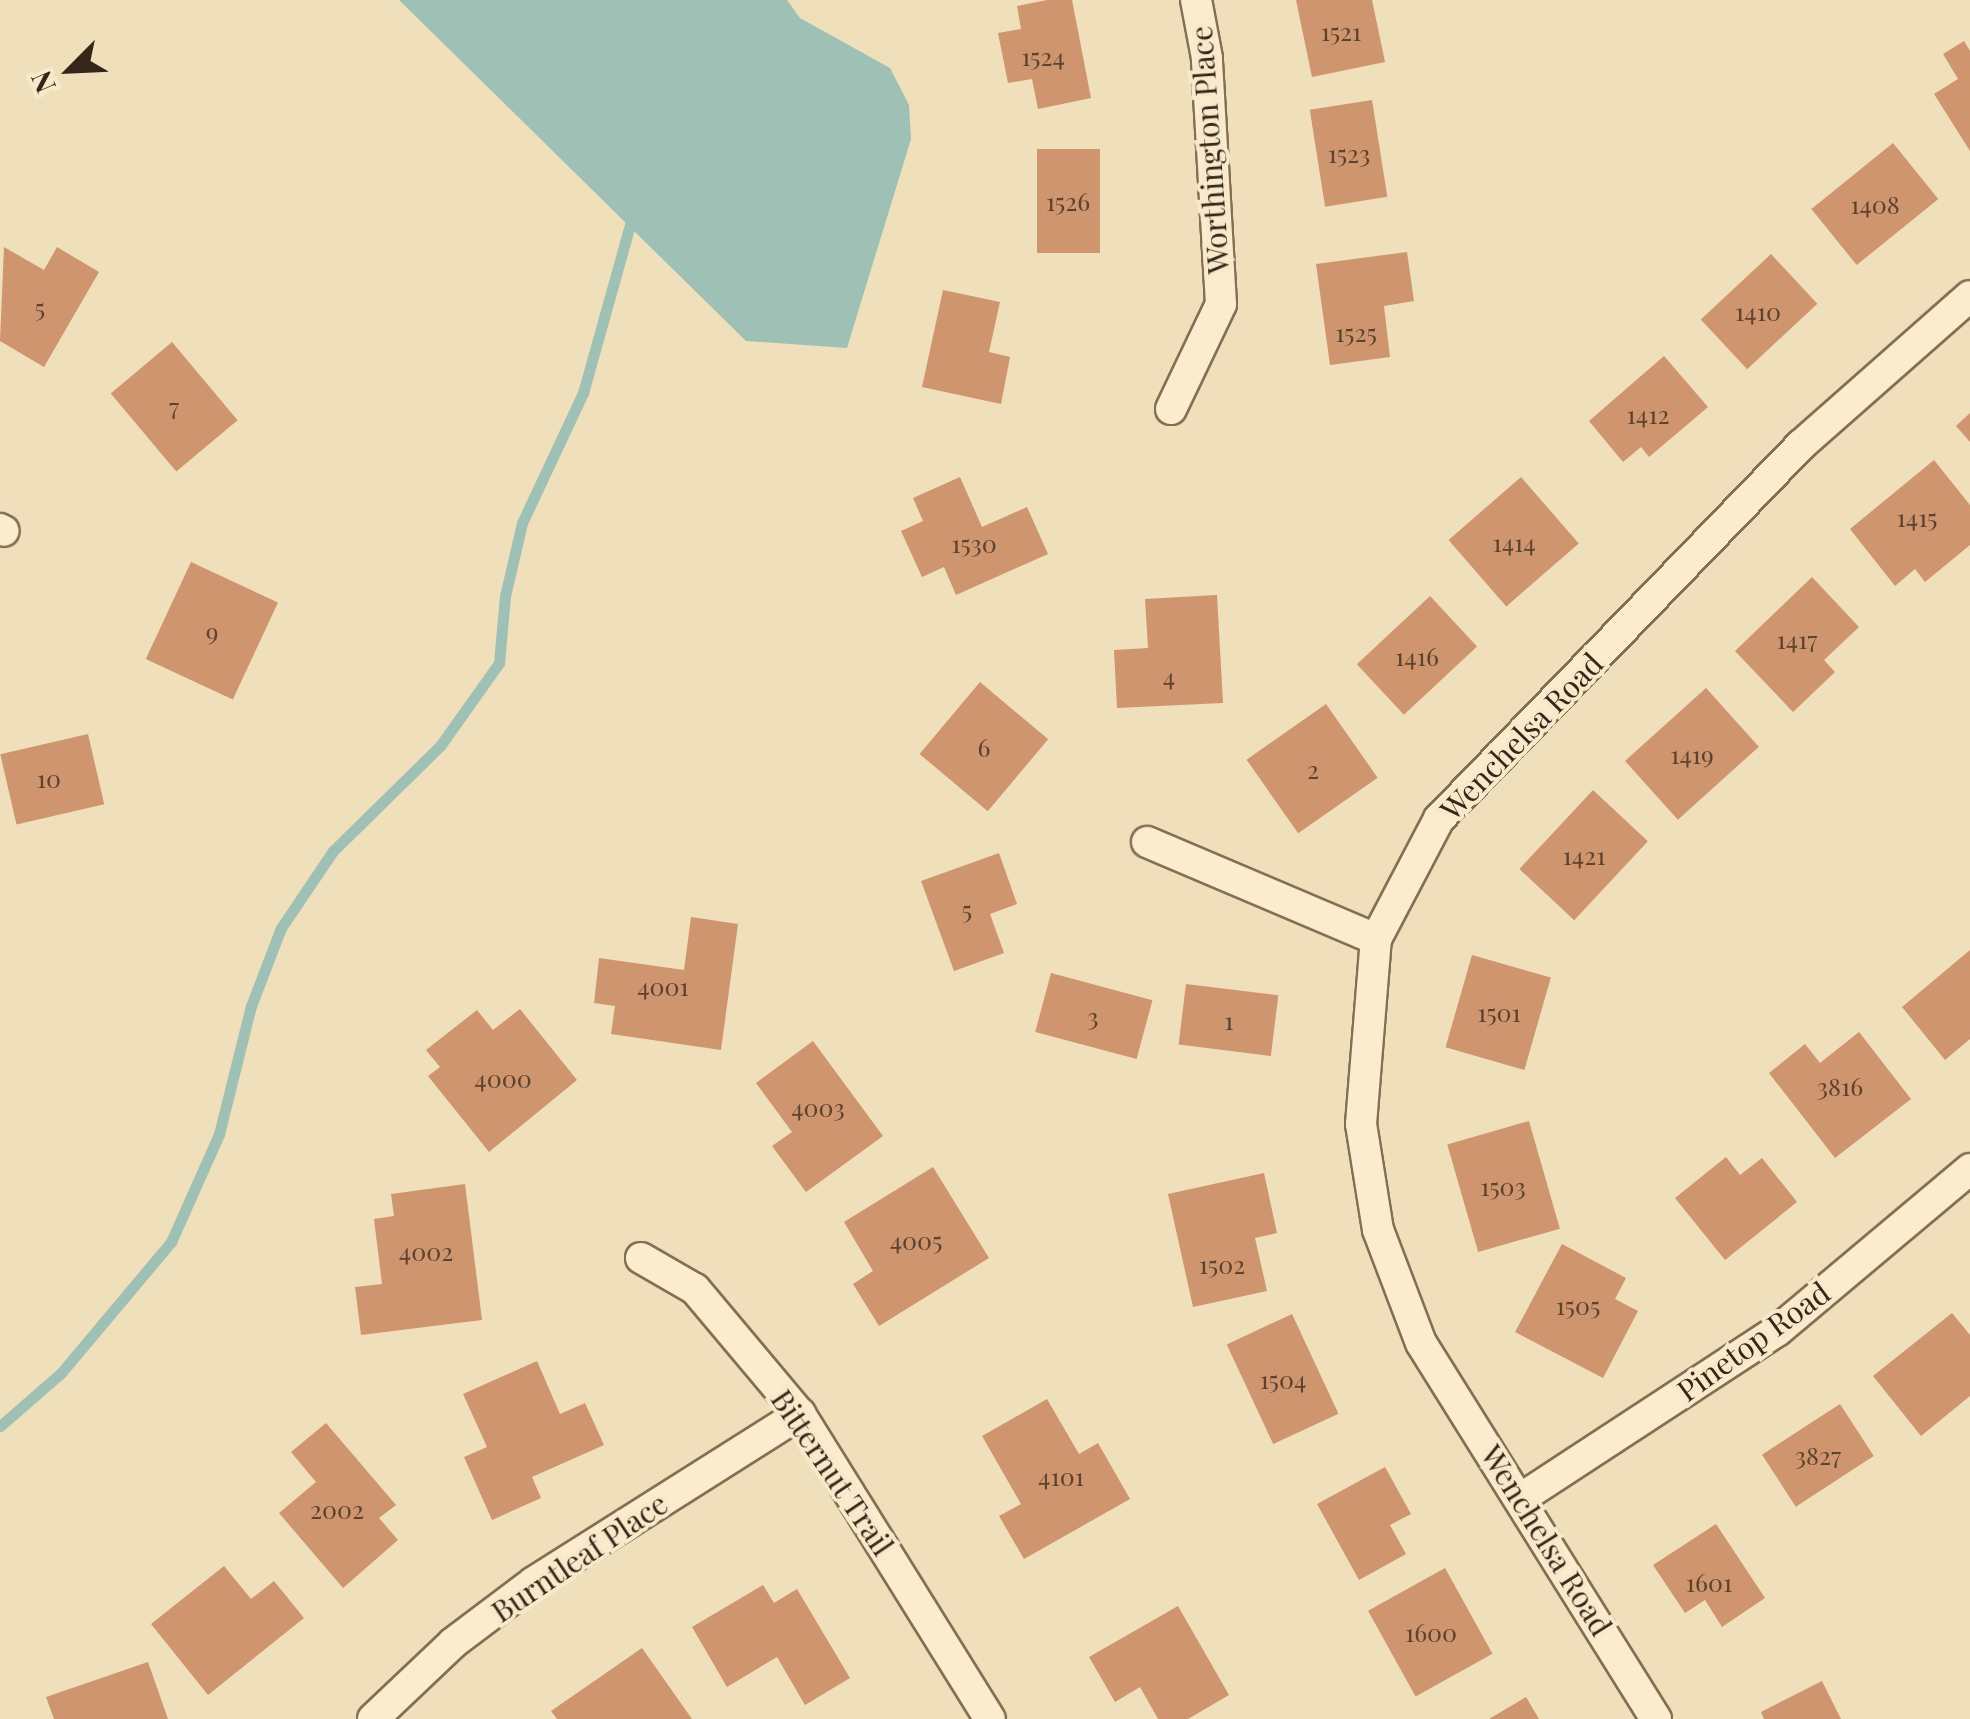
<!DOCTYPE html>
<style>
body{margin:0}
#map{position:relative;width:1970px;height:1719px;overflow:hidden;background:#efdfba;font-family:"Playfair Display",serif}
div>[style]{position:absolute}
.water>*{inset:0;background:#9fc0b5}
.stream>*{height:11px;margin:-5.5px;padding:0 5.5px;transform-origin:5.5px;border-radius:5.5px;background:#9fc0b5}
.building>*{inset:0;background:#cf956e;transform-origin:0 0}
.roads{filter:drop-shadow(2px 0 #866e54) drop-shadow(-2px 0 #866e54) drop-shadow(0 2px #866e54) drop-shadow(0 -2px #866e54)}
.minor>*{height:30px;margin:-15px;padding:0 15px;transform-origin:15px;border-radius:15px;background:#faeccd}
span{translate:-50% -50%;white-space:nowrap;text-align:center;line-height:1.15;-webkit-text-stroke:8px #f7e9ca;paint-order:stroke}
.number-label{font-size:25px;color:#5c422f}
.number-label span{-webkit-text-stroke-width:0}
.street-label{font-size:30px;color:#35261a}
.north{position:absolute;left:20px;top:20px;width:100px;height:100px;-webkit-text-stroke:8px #f7e9ca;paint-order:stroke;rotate:246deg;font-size:28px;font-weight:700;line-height:40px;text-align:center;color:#35261a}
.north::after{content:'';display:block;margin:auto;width:35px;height:45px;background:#35261a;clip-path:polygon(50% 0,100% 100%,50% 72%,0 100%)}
</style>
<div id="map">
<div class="water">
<div style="clip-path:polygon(399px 0,787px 0,800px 18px,890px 68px,909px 105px,911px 139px,847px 348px,746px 341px)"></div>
</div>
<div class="stream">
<div style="left:0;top:1426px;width:81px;rotate:-41deg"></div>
<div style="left:61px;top:1373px;width:171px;rotate:-50deg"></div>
<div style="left:171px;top:1242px;width:118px;rotate:-66deg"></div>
<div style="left:219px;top:1134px;width:132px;rotate:-76deg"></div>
<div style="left:251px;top:1006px;width:84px;rotate:-69deg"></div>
<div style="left:281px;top:928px;width:93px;rotate:-56deg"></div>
<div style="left:333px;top:851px;width:150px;rotate:-44.5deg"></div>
<div style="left:440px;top:746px;width:102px;rotate:-54.6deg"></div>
<div style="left:499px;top:663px;width:67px;rotate:-84.9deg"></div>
<div style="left:505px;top:596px;width:75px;rotate:-76.9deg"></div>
<div style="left:522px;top:523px;width:144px;rotate:-64.9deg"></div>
<div style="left:583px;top:393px;width:182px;rotate:-74.4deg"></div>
</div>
<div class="building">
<div style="clip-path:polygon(1047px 0,1072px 0,1091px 98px,1038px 109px,1032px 79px,1008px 83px,998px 33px,1021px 29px,1017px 6px)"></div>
<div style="clip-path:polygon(1296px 0,1372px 0,1385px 62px,1312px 77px)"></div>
<div style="clip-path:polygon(1964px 41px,1970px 51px,1970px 151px,1934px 94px,1958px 79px,1943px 54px)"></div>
<div style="left:1372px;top:100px;width:98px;height:63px;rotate:81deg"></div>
<div style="left:1893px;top:143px;width:72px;height:105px;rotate:51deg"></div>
<div style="left:1037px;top:149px;width:63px;height:104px"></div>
<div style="clip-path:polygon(4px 247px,44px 270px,57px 247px,99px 272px,44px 367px,0 341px)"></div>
<div style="clip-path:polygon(1407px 252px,1414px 301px,1384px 306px,1390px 357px,1330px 365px,1316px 264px)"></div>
<div style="left:1771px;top:254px;width:68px;height:96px;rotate:47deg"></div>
<div style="clip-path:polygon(943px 290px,1000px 302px,989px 352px,1010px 357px,1001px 404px,922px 387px)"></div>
<div style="left:172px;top:342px;width:102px;height:80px;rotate:50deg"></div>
<div style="clip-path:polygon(1664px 356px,1708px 407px,1649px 457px,1641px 447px,1623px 462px,1589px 421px)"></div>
<div style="clip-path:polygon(1970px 413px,1970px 442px,1956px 426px)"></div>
<div style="clip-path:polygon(1934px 460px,1970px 505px,1970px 545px,1925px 582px,1915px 569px,1895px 586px,1850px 529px)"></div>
<div style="clip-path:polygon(960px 477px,982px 527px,1027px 507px,1048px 554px,956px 595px,944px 567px,922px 577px,901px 531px,923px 521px,913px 498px)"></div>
<div style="left:1521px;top:477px;width:88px;height:96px;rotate:49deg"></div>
<div style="left:191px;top:562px;width:96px;height:107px;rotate:25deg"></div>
<div style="clip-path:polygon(1812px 577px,1859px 627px,1824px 660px,1835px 672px,1793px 712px,1735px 651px)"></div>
<div style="clip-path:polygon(1217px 595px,1223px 703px,1117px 708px,1114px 650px,1148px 648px,1145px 599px)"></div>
<div style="left:1430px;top:596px;width:69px;height:100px;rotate:47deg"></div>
<div style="left:980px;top:682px;width:89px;height:94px;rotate:40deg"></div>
<div style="left:1706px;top:688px;width:79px;height:109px;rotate:48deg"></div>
<div style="left:1326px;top:704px;width:90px;height:97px;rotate:55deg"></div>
<div style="left:88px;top:734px;width:72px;height:90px;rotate:77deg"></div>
<div style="left:1593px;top:790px;width:75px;height:108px;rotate:43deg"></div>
<div style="clip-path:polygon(999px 853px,1017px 904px,990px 914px,1004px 953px,954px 971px,921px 881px)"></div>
<div style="clip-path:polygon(691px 917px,738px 924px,721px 1050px,611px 1034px,615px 1006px,594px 1003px,599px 958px,684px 970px)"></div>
<div style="clip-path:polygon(1970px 950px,1970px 1039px,1945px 1060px,1902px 1007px)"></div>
<div style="left:1472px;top:955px;width:82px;height:96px;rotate:16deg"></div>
<div style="left:1051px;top:973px;width:105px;height:61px;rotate:15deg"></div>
<div style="left:1186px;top:984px;width:93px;height:61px;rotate:7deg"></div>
<div style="clip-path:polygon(520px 1009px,577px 1080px,489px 1152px,428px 1076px,440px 1067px,426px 1050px,477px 1010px,493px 1030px)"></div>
<div style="clip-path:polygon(1859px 1032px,1911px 1099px,1835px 1158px,1769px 1073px,1805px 1044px,1820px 1063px)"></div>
<div style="clip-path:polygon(813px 1041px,883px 1136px,806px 1192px,772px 1146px,792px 1132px,756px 1083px)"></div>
<div style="left:1529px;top:1121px;width:112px;height:85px;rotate:74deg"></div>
<div style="clip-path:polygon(1726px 1157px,1740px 1175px,1762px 1158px,1797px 1202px,1725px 1260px,1675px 1198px)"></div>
<div style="clip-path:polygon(933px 1167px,989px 1258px,879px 1326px,853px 1284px,873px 1271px,844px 1222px)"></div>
<div style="clip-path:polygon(1264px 1173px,1277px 1233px,1255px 1238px,1267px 1291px,1193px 1307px,1168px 1194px)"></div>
<div style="clip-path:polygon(465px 1184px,482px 1320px,361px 1335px,355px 1287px,382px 1284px,374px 1219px,394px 1216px,391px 1194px)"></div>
<div style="clip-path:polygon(1562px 1244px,1626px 1278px,1615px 1299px,1638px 1311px,1603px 1378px,1515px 1332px)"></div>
<div style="clip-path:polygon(1952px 1313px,1970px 1335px,1970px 1396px,1921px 1436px,1873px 1376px)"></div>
<div style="left:1292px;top:1314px;width:110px;height:72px;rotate:65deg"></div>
<div style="clip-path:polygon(537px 1361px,560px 1414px,585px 1403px,604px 1445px,532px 1477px,541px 1498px,492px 1520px,464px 1457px,487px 1447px,463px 1394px)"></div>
<div style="clip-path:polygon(1047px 1399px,1079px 1454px,1098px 1443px,1130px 1499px,1024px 1559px,999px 1516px,1021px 1504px,982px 1436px)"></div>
<div style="left:1840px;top:1404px;width:62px;height:93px;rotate:57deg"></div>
<div style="clip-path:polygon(326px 1423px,396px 1505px,379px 1518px,398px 1540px,343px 1588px,279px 1513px,316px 1482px,291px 1452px)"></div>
<div style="clip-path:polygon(1385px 1467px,1411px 1514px,1390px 1525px,1406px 1554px,1359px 1580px,1317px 1504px)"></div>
<div style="clip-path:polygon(1716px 1524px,1765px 1598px,1722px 1627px,1705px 1600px,1685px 1613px,1653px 1565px)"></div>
<div style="clip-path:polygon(224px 1566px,251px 1599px,274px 1581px,304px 1618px,208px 1695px,151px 1624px)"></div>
<div style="left:1445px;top:1568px;width:98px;height:88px;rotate:61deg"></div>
<div style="clip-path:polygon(763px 1585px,774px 1603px,797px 1589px,850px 1678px,805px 1705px,777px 1657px,727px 1687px,692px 1627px)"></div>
<div style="clip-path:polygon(1178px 1606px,1229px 1695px,1188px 1719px,1158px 1719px,1140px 1687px,1115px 1702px,1089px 1657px)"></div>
<div style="clip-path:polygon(642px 1648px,692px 1719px,557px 1719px,551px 1711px)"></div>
<div style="clip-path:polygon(148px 1662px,168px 1719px,54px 1719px,46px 1697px)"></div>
<div style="clip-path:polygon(1822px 1681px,1841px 1719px,1764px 1719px,1761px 1712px)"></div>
<div style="clip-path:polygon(1526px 1697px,1539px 1719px,1489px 1719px)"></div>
</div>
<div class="roads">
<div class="minor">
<div style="left:1171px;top:409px;width:116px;rotate:-64.5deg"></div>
<div style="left:1221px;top:304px;width:246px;rotate:-93.3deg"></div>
<div style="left:1207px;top:58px;width:59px;rotate:-100.7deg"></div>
<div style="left:0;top:529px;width:4px;rotate:27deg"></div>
<div style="left:1147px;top:842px;width:249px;rotate:23deg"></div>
<div style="left:641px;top:1258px;width:62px;rotate:29.9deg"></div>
<div style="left:695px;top:1289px;width:163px;rotate:50deg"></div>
<div style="left:800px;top:1414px;width:359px;rotate:58.1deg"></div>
<div style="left:1523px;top:1497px;width:303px;rotate:-33.2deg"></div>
<div style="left:1777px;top:1331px;width:252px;rotate:-40deg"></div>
<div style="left:373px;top:1719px;width:110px;rotate:-43.5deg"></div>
<div style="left:453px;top:1643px;width:101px;rotate:-37deg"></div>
<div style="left:534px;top:1582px;width:315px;rotate:-32.3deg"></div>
<div style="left:1656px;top:1719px;width:443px;rotate:-122deg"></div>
<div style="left:1421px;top:1343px;width:121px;rotate:-110.8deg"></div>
<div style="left:1378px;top:1230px;width:107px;rotate:-99.1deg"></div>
<div style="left:1361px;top:1124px;width:186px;rotate:-85.4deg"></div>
<div style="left:1376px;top:939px;width:136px;rotate:-62.3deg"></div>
<div style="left:1439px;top:819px;width:520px;rotate:-45.93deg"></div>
<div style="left:1801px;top:445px;width:225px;rotate:-41.4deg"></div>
</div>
</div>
<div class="number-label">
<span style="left:1341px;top:31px">1521</span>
<span style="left:1043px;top:56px">1524</span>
<span style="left:1349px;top:153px">1523</span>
<span style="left:1068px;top:201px">1526</span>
<span style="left:1875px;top:204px">1408</span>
<span style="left:40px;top:307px">5</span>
<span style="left:1758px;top:311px">1410</span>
<span style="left:1356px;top:332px">1525</span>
<span style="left:174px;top:406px">7</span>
<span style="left:1648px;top:414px">1412</span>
<span style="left:1917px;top:517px">1415</span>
<span style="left:1514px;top:542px">1414</span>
<span style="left:974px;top:543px">1530</span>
<span style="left:212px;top:631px">9</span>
<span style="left:1797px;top:639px">1417</span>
<span style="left:1417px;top:656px">1416</span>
<span style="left:1169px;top:676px">4</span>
<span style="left:984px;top:747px">6</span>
<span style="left:1692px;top:754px">1419</span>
<span style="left:1313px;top:769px">2</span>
<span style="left:49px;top:778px">10</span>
<span style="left:1584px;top:855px">1421</span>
<span style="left:967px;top:909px">5</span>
<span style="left:663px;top:986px">4001</span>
<span style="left:1499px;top:1012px">1501</span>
<span style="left:1093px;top:1016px">3</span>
<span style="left:1229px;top:1020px">1</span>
<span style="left:503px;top:1078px">4000</span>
<span style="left:1840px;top:1086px">3816</span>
<span style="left:818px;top:1107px">4003</span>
<span style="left:1503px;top:1186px">1503</span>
<span style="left:916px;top:1240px">4005</span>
<span style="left:426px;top:1251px">4002</span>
<span style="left:1222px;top:1264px">1502</span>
<span style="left:1578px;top:1305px">1505</span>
<span style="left:1283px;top:1379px">1504</span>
<span style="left:1818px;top:1455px">3827</span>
<span style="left:1061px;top:1476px">4101</span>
<span style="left:337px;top:1509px">2002</span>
<span style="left:1709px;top:1582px">1601</span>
<span style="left:1431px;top:1632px">1600</span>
</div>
<div class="street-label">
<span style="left:1209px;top:150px;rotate:-94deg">Worthington Place</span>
<span style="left:1521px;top:736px;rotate:-46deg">Wenchelsa Road</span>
<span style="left:1753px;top:1341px;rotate:-36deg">Pinetop Road</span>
<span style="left:833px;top:1472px;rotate:56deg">Bitternut Trail</span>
<span style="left:1547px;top:1540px;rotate:58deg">Wenchelsa Road</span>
<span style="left:579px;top:1557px;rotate:-34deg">Burntleaf Place</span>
</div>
<div class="north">N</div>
</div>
